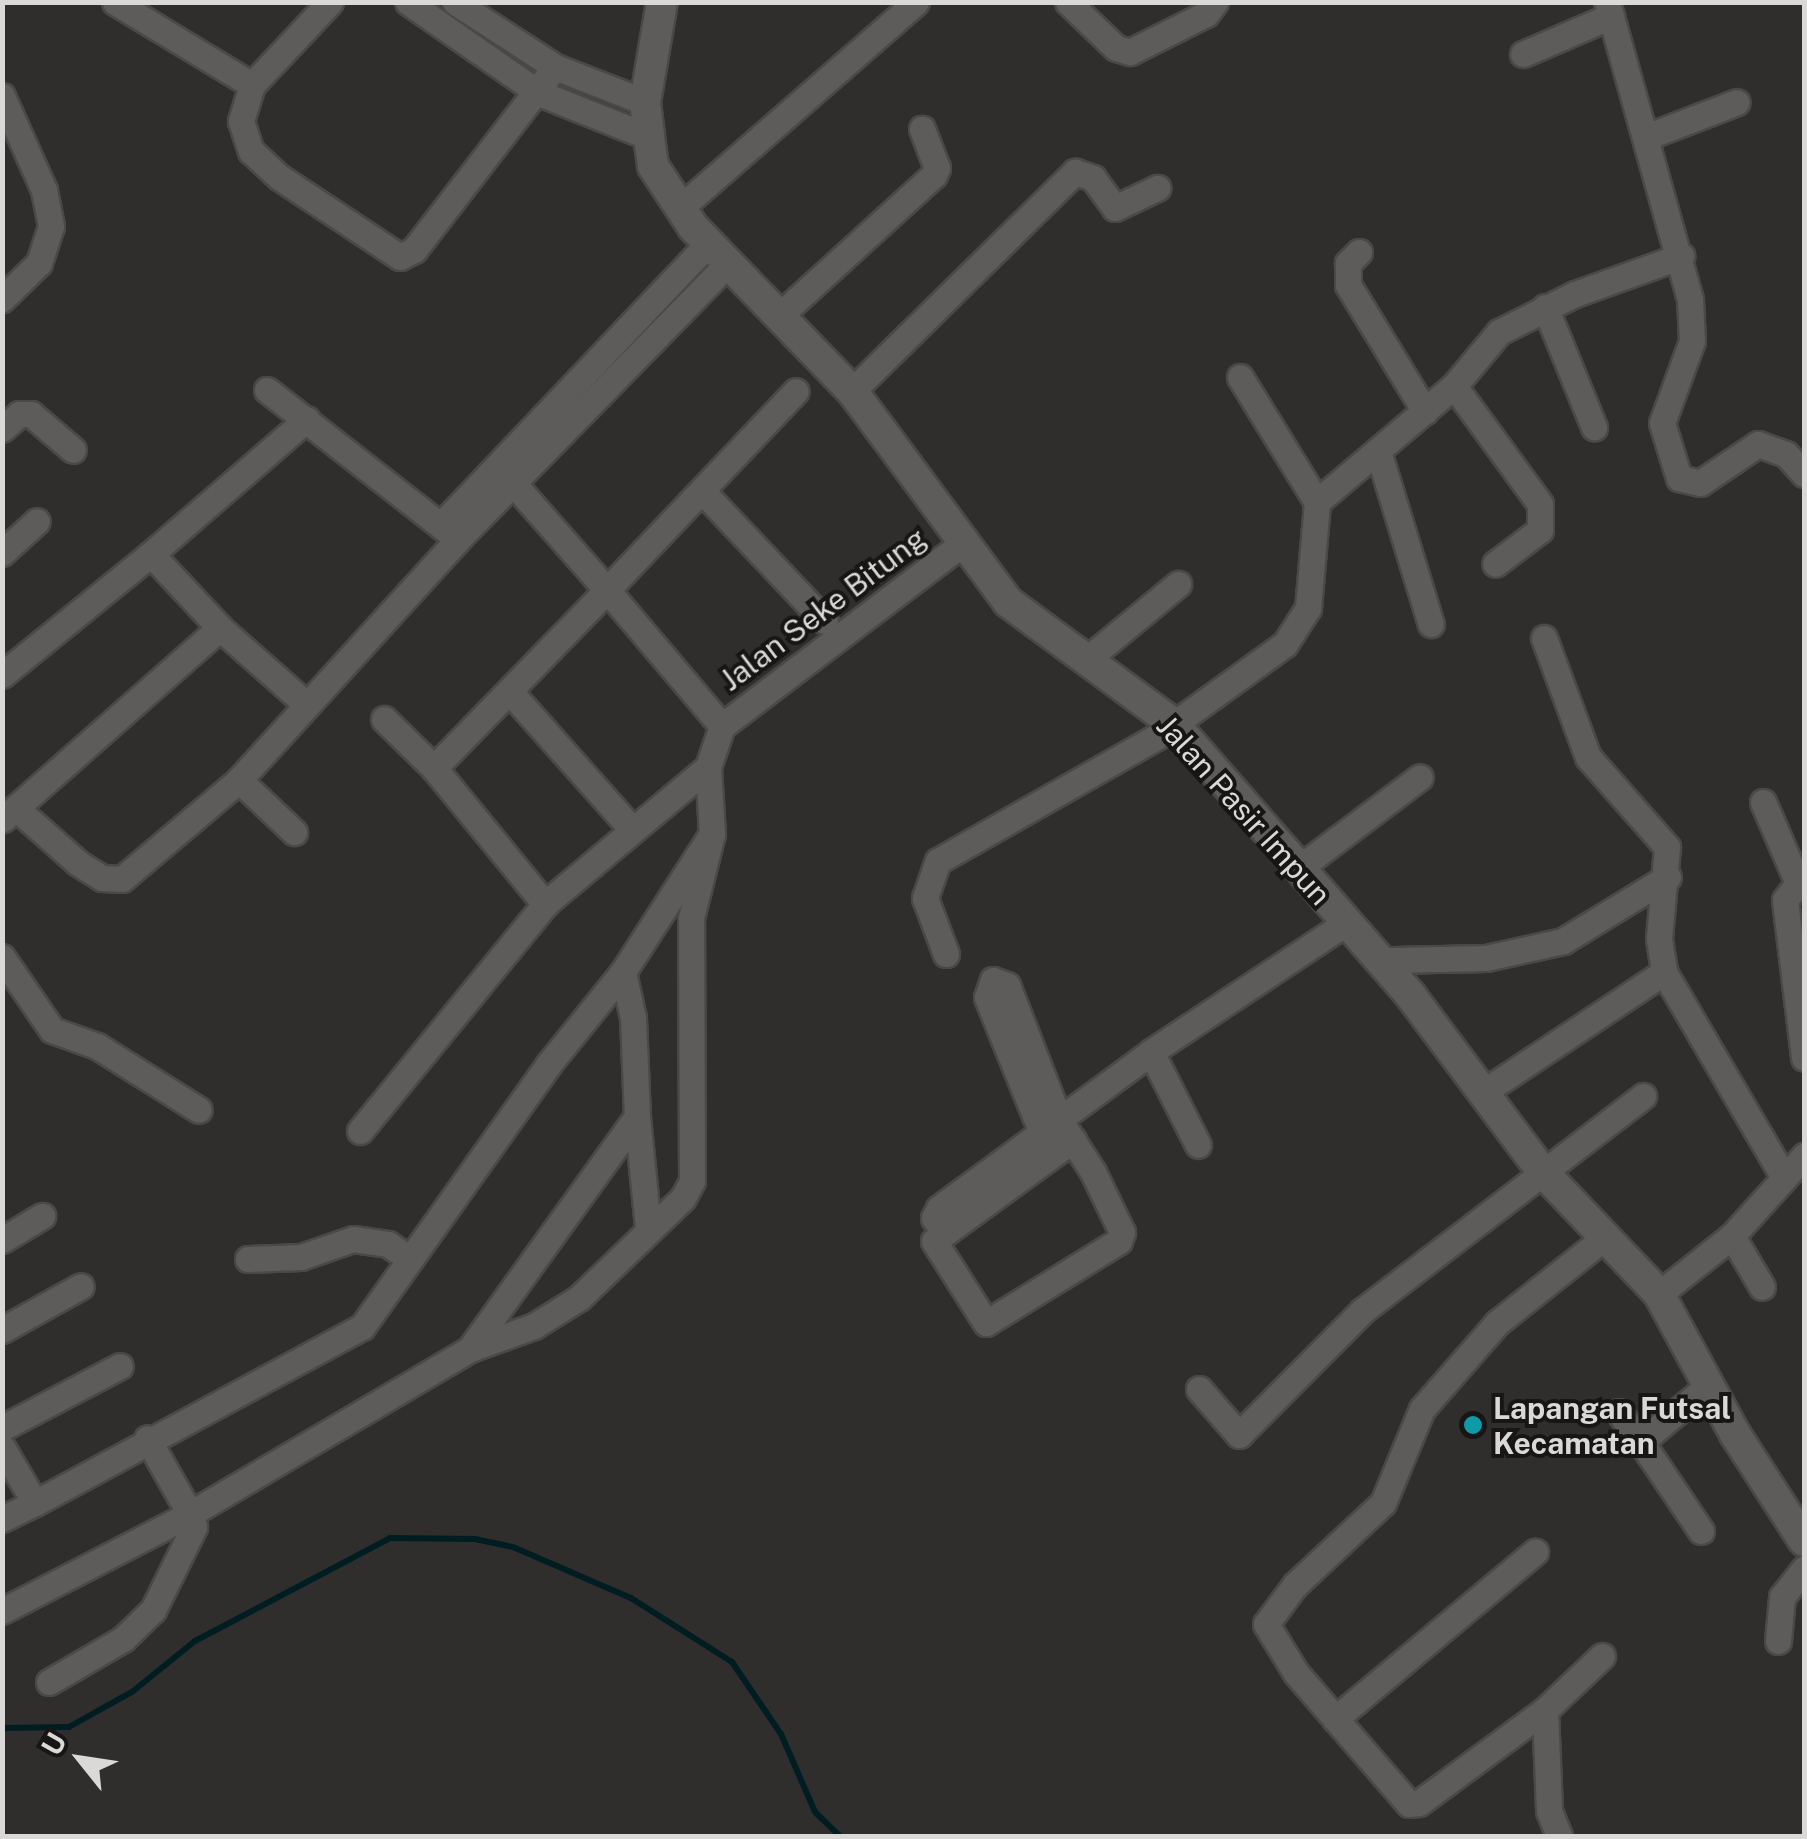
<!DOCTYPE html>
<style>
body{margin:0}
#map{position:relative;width:1807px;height:1839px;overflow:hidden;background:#2f2e2c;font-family:"Public Sans",sans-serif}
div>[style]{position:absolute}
.stream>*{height:6px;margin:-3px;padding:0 3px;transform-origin:3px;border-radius:3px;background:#001e22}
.roads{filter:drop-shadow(2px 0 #4a4947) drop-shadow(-2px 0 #4a4947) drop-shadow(0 2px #4a4947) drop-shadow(0 -2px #4a4947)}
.street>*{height:25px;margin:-12.5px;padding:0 12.5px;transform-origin:12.5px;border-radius:12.5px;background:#5d5c5a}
.secondary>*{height:30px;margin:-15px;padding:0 15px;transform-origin:15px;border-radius:15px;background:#5d5c5a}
.dots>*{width:28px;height:28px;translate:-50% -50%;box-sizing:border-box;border:5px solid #171615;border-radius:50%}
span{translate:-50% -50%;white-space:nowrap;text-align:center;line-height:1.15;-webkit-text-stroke:8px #171615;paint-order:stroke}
.street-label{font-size:30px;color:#dad9d8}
.poi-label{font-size:30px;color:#dad9d8;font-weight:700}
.left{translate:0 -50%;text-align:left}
.frame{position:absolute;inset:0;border:5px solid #dad9d8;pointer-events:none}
.north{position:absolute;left:30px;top:1709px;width:100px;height:100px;-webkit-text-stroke:8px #171615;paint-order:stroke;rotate:300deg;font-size:28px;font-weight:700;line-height:40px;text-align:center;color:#dad9d8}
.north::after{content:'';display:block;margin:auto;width:35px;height:45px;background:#dad9d8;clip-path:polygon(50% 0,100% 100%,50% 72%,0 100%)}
</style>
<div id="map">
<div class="stream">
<div style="left:2px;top:1728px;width:67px;rotate:-0.9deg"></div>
<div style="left:69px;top:1727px;width:72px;rotate:-29.1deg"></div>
<div style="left:132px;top:1692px;width:81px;rotate:-39deg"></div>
<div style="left:195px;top:1641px;width:221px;rotate:-27.8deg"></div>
<div style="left:390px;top:1538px;width:85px;rotate:0.7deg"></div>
<div style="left:475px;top:1539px;width:39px;rotate:12deg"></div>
<div style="left:513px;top:1547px;width:129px;rotate:23.4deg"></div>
<div style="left:631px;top:1598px;width:120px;rotate:32.4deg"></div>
<div style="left:732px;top:1662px;width:87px;rotate:55.8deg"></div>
<div style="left:781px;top:1734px;width:85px;rotate:66.4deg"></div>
<div style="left:815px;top:1812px;width:35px;rotate:44deg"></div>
</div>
<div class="roads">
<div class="street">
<div style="left:115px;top:2px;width:160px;rotate:31.2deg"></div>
<div style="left:252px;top:85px;width:114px;rotate:-46.8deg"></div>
<div style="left:408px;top:2px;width:160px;rotate:34.8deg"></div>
<div style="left:539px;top:93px;width:118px;rotate:21.8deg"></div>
<div style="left:455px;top:2px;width:119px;rotate:33deg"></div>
<div style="left:555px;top:67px;width:97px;rotate:21.3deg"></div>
<div style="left:1068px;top:2px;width:66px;rotate:43.8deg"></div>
<div style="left:1116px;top:48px;width:15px;rotate:16deg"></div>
<div style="left:1130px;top:52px;width:85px;rotate:-26.6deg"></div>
<div style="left:1206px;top:14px;width:15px;rotate:-53deg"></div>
<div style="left:1607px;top:2px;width:308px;rotate:74.4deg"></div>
<div style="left:1690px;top:299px;width:42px;rotate:87.3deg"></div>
<div style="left:1692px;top:341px;width:87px;rotate:110.1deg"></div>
<div style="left:1662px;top:423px;width:58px;rotate:72.8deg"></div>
<div style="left:1679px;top:478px;width:22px;rotate:13deg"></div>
<div style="left:1700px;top:483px;width:70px;rotate:-33.9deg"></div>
<div style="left:1758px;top:444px;width:30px;rotate:20deg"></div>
<div style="left:1786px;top:454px;width:27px;rotate:48deg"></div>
<div style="left:1523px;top:54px;width:96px;rotate:-23.4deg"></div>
<div style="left:252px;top:85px;width:38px;rotate:107deg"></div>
<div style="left:241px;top:121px;width:32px;rotate:72deg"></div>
<div style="left:251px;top:151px;width:38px;rotate:43deg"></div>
<div style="left:279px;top:177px;width:145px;rotate:33.5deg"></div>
<div style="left:400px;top:257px;width:16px;rotate:-27deg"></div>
<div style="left:414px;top:250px;width:231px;rotate:-52.4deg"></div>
<div style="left:2px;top:96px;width:103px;rotate:65.9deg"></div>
<div style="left:44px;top:190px;width:37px;rotate:79deg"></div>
<div style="left:51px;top:226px;width:39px;rotate:108deg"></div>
<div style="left:39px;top:263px;width:52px;rotate:135.8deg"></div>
<div style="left:1646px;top:137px;width:97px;rotate:-21deg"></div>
<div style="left:680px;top:208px;width:313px;rotate:-41.1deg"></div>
<div style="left:1359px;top:252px;width:16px;rotate:135deg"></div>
<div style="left:1348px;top:263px;width:22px;rotate:90deg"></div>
<div style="left:1348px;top:285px;width:148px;rotate:58.6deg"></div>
<div style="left:1545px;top:307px;width:130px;rotate:67.8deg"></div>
<div style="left:780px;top:315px;width:208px;rotate:-42.3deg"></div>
<div style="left:934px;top:175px;width:8px;rotate:-67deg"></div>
<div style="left:937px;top:168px;width:42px;rotate:-111deg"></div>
<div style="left:1240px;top:377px;width:147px;rotate:58.4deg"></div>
<div style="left:1454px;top:386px;width:146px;rotate:53.9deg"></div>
<div style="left:1540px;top:504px;width:26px;rotate:90deg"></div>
<div style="left:1540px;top:530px;width:56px;rotate:142.9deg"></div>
<div style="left:267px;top:390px;width:237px;rotate:38deg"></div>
<div style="left:852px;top:391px;width:313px;rotate:-44.5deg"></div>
<div style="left:1075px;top:172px;width:19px;rotate:18deg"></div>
<div style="left:1093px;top:178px;width:37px;rotate:54deg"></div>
<div style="left:1115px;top:208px;width:47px;rotate:-25.5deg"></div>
<div style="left:2px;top:429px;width:23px;rotate:-41deg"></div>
<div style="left:19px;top:414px;width:12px"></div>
<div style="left:31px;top:414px;width:55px;rotate:40.6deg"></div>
<div style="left:1378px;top:451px;width:181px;rotate:73deg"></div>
<div style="left:498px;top:466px;width:165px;rotate:48.7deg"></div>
<div style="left:607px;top:590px;width:274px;rotate:-46.5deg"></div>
<div style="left:702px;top:491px;width:179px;rotate:46.6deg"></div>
<div style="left:441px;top:525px;width:388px;rotate:-46.5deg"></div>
<div style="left:2px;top:553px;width:47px;rotate:-42.4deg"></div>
<div style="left:151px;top:554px;width:206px;rotate:-40.9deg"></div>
<div style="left:1544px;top:638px;width:127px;rotate:69.7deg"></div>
<div style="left:1588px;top:757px;width:120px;rotate:48.7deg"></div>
<div style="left:1667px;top:847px;width:92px;rotate:95deg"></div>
<div style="left:1659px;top:939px;width:33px;rotate:81deg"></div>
<div style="left:1664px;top:972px;width:238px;rotate:59.7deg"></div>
<div style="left:1085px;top:661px;width:121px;rotate:-39.6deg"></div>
<div style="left:2px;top:675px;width:192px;rotate:-39.1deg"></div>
<div style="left:151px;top:554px;width:101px;rotate:47deg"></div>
<div style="left:220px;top:628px;width:116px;rotate:41.5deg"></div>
<div style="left:511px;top:693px;width:181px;rotate:48.4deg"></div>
<div style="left:384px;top:719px;width:70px;rotate:44.4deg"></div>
<div style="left:434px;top:768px;width:176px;rotate:50.8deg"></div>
<div style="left:722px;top:726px;width:303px;rotate:-37.2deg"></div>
<div style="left:434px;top:768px;width:248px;rotate:-45.8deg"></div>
<div style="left:607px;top:590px;width:178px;rotate:49.8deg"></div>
<div style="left:239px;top:780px;width:76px;rotate:43.4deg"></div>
<div style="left:1763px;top:802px;width:88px;rotate:66.6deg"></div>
<div style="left:1798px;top:883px;width:21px;rotate:127deg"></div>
<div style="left:1785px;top:900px;width:159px;rotate:83.1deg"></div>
<div style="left:17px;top:809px;width:81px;rotate:41.5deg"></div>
<div style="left:78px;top:863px;width:28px;rotate:32deg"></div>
<div style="left:102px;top:878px;width:20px;rotate:3deg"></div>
<div style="left:122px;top:879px;width:153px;rotate:-40.2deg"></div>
<div style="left:239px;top:780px;width:326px;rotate:-47.7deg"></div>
<div style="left:458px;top:539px;width:385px;rotate:-45.6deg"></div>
<div style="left:3px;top:819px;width:289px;rotate:-41.4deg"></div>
<div style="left:1299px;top:868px;width:151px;rotate:-36.9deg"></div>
<div style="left:946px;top:954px;width:60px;rotate:-110.6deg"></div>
<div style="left:925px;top:898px;width:39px;rotate:-71deg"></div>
<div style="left:938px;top:861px;width:251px;rotate:-29.6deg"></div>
<div style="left:1156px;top:737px;width:159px;rotate:-35.8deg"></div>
<div style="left:1285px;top:644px;width:43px;rotate:-57.4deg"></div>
<div style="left:1308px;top:608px;width:106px;rotate:-85.1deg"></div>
<div style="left:1317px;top:502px;width:180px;rotate:-40.3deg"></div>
<div style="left:1454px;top:386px;width:70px;rotate:-50.2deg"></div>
<div style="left:1499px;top:332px;width:85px;rotate:-26.6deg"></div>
<div style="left:1575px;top:294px;width:113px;rotate:-19.7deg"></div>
<div style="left:2px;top:957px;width:88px;rotate:55.6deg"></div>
<div style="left:52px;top:1030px;width:48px;rotate:19.6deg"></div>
<div style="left:97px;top:1046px;width:120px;rotate:32.1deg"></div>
<div style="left:1385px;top:967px;width:10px;rotate:-45deg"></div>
<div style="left:1392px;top:960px;width:94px;rotate:-1.2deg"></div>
<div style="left:1486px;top:958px;width:79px;rotate:-12.4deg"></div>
<div style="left:1563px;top:941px;width:123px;rotate:-31.4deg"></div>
<div style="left:1151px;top:1052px;width:104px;rotate:63.2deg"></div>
<div style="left:1482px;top:1093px;width:219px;rotate:-33.6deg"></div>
<div style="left:637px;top:1117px;width:111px;rotate:84.3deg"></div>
<div style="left:360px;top:1131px;width:293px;rotate:-50.8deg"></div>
<div style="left:545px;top:904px;width:213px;rotate:-40deg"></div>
<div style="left:1051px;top:1155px;width:170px;rotate:-112.1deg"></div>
<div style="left:987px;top:997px;width:18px;rotate:-71deg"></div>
<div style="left:993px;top:980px;width:15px;rotate:20deg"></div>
<div style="left:1007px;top:985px;width:144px;rotate:68.8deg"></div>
<div style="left:1059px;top:1119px;width:63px;rotate:57.3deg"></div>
<div style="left:1093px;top:1172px;width:67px;rotate:64.2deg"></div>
<div style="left:1122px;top:1232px;width:9px;rotate:108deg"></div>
<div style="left:1119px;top:1241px;width:156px;rotate:148.3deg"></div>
<div style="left:986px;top:1323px;width:97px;rotate:-122.4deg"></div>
<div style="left:934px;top:1241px;width:172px;rotate:-36deg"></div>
<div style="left:944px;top:1231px;width:16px;rotate:-128deg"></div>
<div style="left:934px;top:1218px;width:11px;rotate:-63deg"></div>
<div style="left:939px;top:1208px;width:263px;rotate:-36.3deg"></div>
<div style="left:1151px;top:1052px;width:234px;rotate:-33.5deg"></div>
<div style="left:1732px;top:1236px;width:59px;rotate:59.5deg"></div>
<div style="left:2px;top:1240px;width:47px;rotate:-31deg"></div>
<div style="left:248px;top:1259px;width:53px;rotate:-2.2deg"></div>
<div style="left:301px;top:1257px;width:55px;rotate:-19.1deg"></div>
<div style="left:353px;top:1239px;width:35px;rotate:8deg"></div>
<div style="left:388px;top:1244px;width:24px;rotate:35deg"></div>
<div style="left:1659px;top:1294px;width:93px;rotate:-38.5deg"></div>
<div style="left:1732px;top:1236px;width:108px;rotate:-48deg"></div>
<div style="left:2px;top:1330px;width:90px;rotate:-29.1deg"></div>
<div style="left:470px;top:1349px;width:68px;rotate:-19.8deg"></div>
<div style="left:534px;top:1326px;width:53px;rotate:-31.9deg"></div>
<div style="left:579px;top:1298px;width:144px;rotate:-43.9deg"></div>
<div style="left:683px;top:1198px;width:19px;rotate:-62deg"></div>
<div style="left:692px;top:1181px;width:263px;rotate:-90.2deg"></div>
<div style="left:691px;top:918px;width:87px;rotate:-76deg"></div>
<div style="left:712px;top:834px;width:67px;rotate:-93.4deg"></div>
<div style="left:708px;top:767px;width:43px;rotate:-71.1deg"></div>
<div style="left:1199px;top:1389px;width:61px;rotate:49deg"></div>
<div style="left:1239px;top:1435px;width:175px;rotate:-45.2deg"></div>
<div style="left:1362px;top:1311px;width:354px;rotate:-37.4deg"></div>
<div style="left:1619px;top:1412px;width:37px;rotate:54deg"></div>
<div style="left:2px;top:1428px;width:133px;rotate:-27.7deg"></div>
<div style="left:2px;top:1447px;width:65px;rotate:59.5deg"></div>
<div style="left:35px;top:1503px;width:371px;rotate:-28.3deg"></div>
<div style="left:362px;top:1327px;width:321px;rotate:-54.6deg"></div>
<div style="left:548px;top:1065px;width:119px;rotate:-51.1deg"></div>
<div style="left:623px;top:972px;width:164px;rotate:-57.2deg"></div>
<div style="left:2px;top:1519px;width:37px;rotate:-26deg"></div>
<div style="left:1701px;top:1531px;width:107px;rotate:-124deg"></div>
<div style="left:1641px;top:1442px;width:89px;rotate:-40deg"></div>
<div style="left:2px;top:1611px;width:212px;rotate:-27.3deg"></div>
<div style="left:190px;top:1514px;width:87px;rotate:-119.5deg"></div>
<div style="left:1778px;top:1641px;width:44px;rotate:-84.8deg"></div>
<div style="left:1782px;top:1597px;width:36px;rotate:-52deg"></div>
<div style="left:1602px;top:1656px;width:79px;rotate:136.5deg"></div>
<div style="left:1545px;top:1710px;width:157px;rotate:143.6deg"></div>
<div style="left:1419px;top:1803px;width:10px;rotate:174deg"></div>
<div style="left:1409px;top:1804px;width:173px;rotate:-130.8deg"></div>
<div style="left:1296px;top:1673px;width:57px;rotate:-121.5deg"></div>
<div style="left:1266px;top:1624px;width:49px;rotate:-53.4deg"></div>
<div style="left:1295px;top:1585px;width:120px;rotate:-43deg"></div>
<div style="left:1383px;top:1503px;width:102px;rotate:-67.5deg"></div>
<div style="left:1422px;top:1409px;width:114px;rotate:-48.9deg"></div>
<div style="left:1497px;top:1323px;width:137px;rotate:-38.5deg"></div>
<div style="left:49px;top:1682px;width:86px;rotate:-30.2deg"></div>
<div style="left:123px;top:1639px;width:42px;rotate:-44deg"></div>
<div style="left:153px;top:1610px;width:93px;rotate:-63.7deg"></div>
<div style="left:194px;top:1527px;width:14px;rotate:-107deg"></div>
<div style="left:190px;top:1514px;width:325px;rotate:-30.5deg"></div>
<div style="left:470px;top:1349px;width:286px;rotate:-54.3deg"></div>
<div style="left:637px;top:1117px;width:99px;rotate:-92.3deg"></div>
<div style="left:633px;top:1018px;width:47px;rotate:-102.3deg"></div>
<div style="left:1545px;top:1710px;width:101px;rotate:87.7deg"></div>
<div style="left:1549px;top:1811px;width:27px;rotate:68deg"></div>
<div style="left:1335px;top:1719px;width:261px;rotate:-39.9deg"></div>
</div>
<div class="secondary">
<div style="left:662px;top:2px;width:101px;rotate:99.6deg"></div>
<div style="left:645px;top:102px;width:35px;rotate:83deg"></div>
<div style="left:649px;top:137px;width:29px;rotate:82deg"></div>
<div style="left:653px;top:166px;width:73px;rotate:56.7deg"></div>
<div style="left:693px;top:227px;width:228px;rotate:45.9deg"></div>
<div style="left:852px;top:391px;width:262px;rotate:53.5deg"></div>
<div style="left:1008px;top:602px;width:206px;rotate:36.3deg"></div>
<div style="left:1174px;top:724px;width:361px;rotate:48.9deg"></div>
<div style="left:1411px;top:996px;width:217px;rotate:53.2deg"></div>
<div style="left:1541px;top:1170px;width:171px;rotate:46.4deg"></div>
<div style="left:1659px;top:1294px;width:159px;rotate:61.5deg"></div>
<div style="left:1735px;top:1434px;width:127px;rotate:57.2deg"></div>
</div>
</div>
<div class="dots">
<div style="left:1473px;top:1425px;background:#0f9aa8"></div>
</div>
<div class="street-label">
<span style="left:823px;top:609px;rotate:-37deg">Jalan Seke Bitung</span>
<span style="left:1244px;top:810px;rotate:48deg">Jalan Pasir Impun</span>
</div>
<div class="poi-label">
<span class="left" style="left:1493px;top:1425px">Lapangan Futsal<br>Kecamatan</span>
</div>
<div class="frame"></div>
<div class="north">U</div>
</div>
